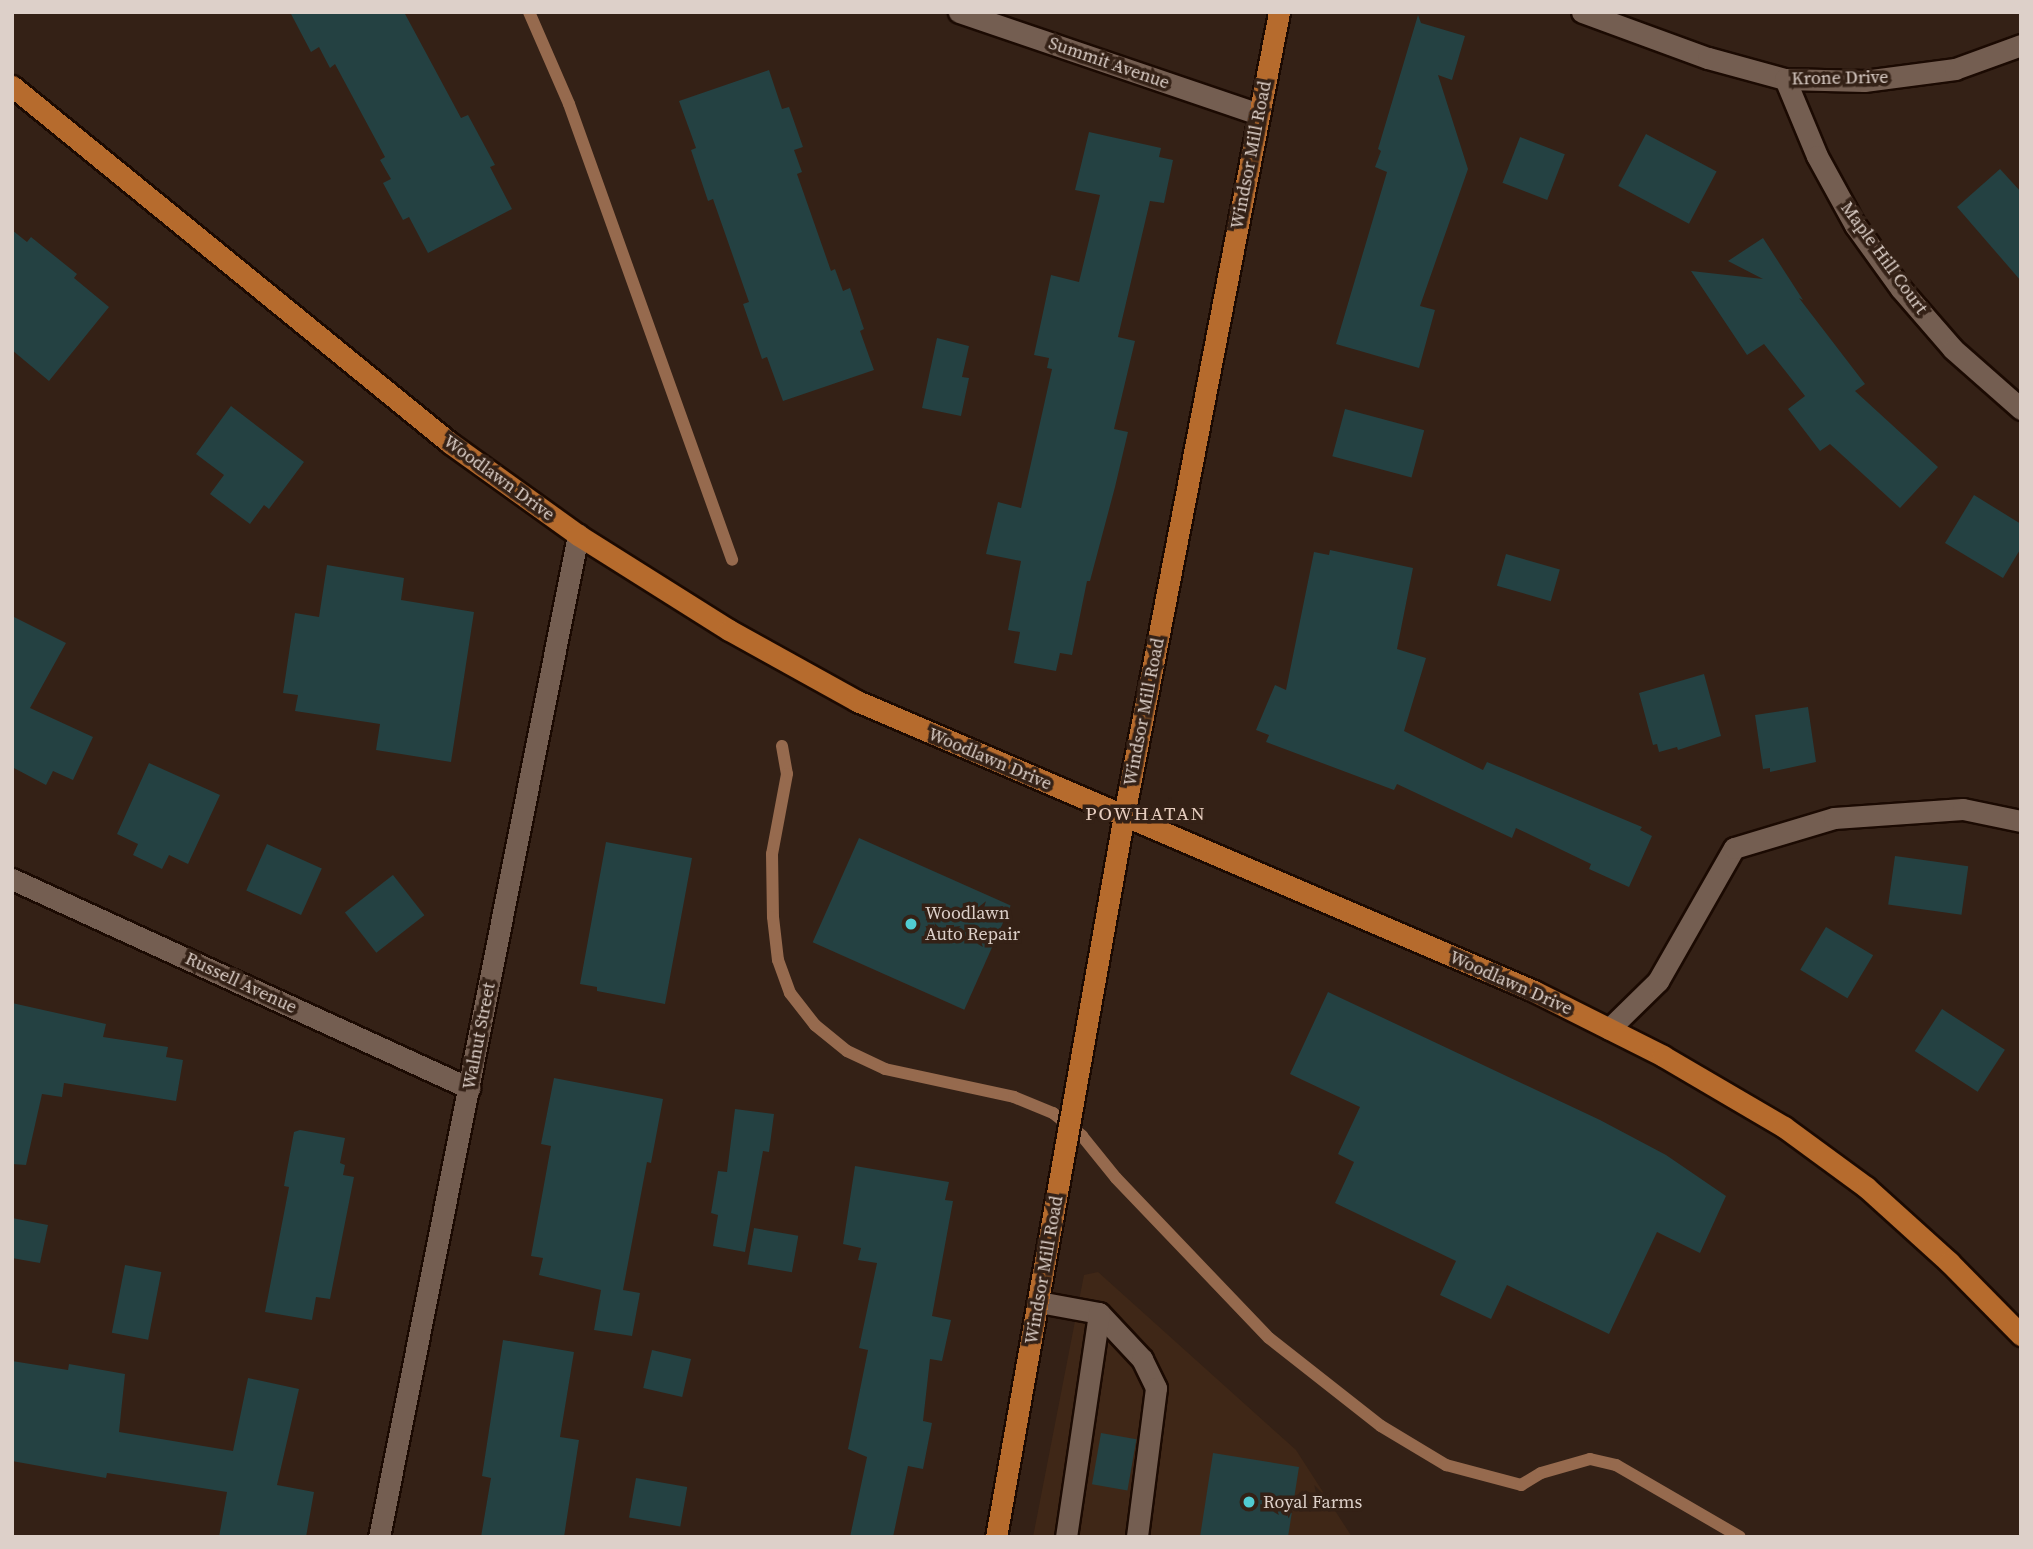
<!DOCTYPE html>
<style>
body{margin:0}
#map{position:relative;width:2033px;height:1549px;overflow:hidden;background:#342116;font-family:"Source Serif 4",serif}
div>[style]{position:absolute}
.built>*{inset:0;background:#3f2717}
.stream>*{height:12px;margin:-6px;padding:0 6px;transform-origin:6px;border-radius:6px;background:#966a4e}
.building>*{inset:0;background:#244142;transform-origin:0 0}
.roads{filter:drop-shadow(2px 0 #1b0a02) drop-shadow(-2px 0 #1b0a02) drop-shadow(0 2px #1b0a02) drop-shadow(0 -2px #1b0a02)}
.minor>*{height:21px;margin:-10.5px;padding:0 10.5px;transform-origin:10.5px;border-radius:10.5px;background:#745e51}
.major>*{height:21px;margin:-10.5px;padding:0 10.5px;transform-origin:10.5px;border-radius:10.5px;background:#b66b2d}
.dots>*{width:19px;height:19px;translate:-50% -50%;box-sizing:border-box;border:4px solid #342116;border-radius:50%}
span{translate:-50% -50%;white-space:nowrap;text-align:center;line-height:1.15;-webkit-text-stroke:7px #342116;paint-order:stroke}
.street-label{font-size:18px;color:#ddd0c9}
.poi-label{font-size:18px;color:#ddd0c9}
.left{translate:0 -50%;text-align:left}
.neighbourhood-label{font-size:19px;color:#e7cec0;letter-spacing:2px}
.frame{position:absolute;inset:0;border:14px solid #ddd0c9;pointer-events:none}
</style>
<div id="map">
<div class="built">
<div style="clip-path:polygon(1098px 1272px,1296px 1450px,1352px 1537px,1033px 1537px,1084px 1275px)"></div>
</div>
<div class="stream">
<div style="left:529px;top:12px;width:100px;rotate:66.5deg"></div>
<div style="left:569px;top:104px;width:484px;rotate:70.3deg"></div>
<div style="left:782px;top:746px;width:28px;rotate:80deg"></div>
<div style="left:787px;top:774px;width:81px;rotate:100.6deg"></div>
<div style="left:772px;top:854px;width:63px;rotate:89.1deg"></div>
<div style="left:773px;top:917px;width:43px;rotate:83.4deg"></div>
<div style="left:778px;top:960px;width:35px;rotate:70deg"></div>
<div style="left:790px;top:993px;width:41px;rotate:52deg"></div>
<div style="left:815px;top:1025px;width:41px;rotate:39.1deg"></div>
<div style="left:847px;top:1051px;width:42px;rotate:25.3deg"></div>
<div style="left:885px;top:1069px;width:132px;rotate:12.2deg"></div>
<div style="left:1014px;top:1097px;width:42px;rotate:22.3deg"></div>
<div style="left:1053px;top:1113px;width:37px;rotate:38deg"></div>
<div style="left:1082px;top:1136px;width:54px;rotate:51deg"></div>
<div style="left:1116px;top:1178px;width:221px;rotate:46.3deg"></div>
<div style="left:1269px;top:1338px;width:142px;rotate:38.2deg"></div>
<div style="left:1381px;top:1426px;width:76px;rotate:31deg"></div>
<div style="left:1446px;top:1465px;width:78px;rotate:14.9deg"></div>
<div style="left:1521px;top:1485px;width:23px;rotate:-31deg"></div>
<div style="left:1541px;top:1473px;width:51px;rotate:-15.9deg"></div>
<div style="left:1590px;top:1459px;width:27px;rotate:13deg"></div>
<div style="left:1616px;top:1465px;width:143px;rotate:30.1deg"></div>
</div>
<div class="building">
<div style="clip-path:polygon(290px 12px,404px 12px,461px 118px,468px 115px,495px 165px,490px 167px,512px 209px,428px 253px,409px 217px,403px 220px,383px 183px,391px 179px,380px 160px,385px 157px,335px 64px,330px 68px,319px 47px,311px 52px)"></div>
<div style="clip-path:polygon(1418px 15px,1421px 23px,1465px 36px,1452px 80px,1438px 75px,1468px 169px,1420px 306px,1435px 310px,1419px 368px,1336px 344px,1387px 172px,1375px 167px,1381px 151px,1378px 149px)"></div>
<div style="clip-path:polygon(769px 70px,782px 109px,789px 107px,803px 147px,794px 150px,802px 172px,797px 174px,831px 271px,835px 269px,843px 291px,850px 288px,864px 329px,860px 331px,874px 370px,783px 401px,767px 357px,762px 359px,743px 304px,749px 302px,713px 199px,708px 201px,691px 150px,696px 148px,679px 101px)"></div>
<div style="clip-path:polygon(1089px 132px,1161px 148px,1159px 157px,1173px 160px,1164px 203px,1150px 201px,1118px 337px,1135px 341px,1114px 429px,1128px 432px,1115px 487px,1090px 581px,1087px 581px,1072px 655px,1060px 653px,1056px 671px,1014px 663px,1020px 632px,1008px 630px,1021px 561px,986px 554px,998px 502px,1021px 508px,1052px 369px,1047px 368px,1049px 358px,1034px 355px,1051px 275px,1079px 282px,1100px 195px,1075px 190px)"></div>
<div style="left:1646px;top:134px;width:80px;height:59px;rotate:28deg"></div>
<div style="left:1520px;top:137px;width:48px;height:49px;rotate:21deg"></div>
<div style="clip-path:polygon(2000px 169px,2021px 192px,2021px 281px,1957px 207px)"></div>
<div style="clip-path:polygon(12px 230px,27px 242px,31px 237px,77px 274px,74px 278px,109px 307px,49px 381px,12px 350px)"></div>
<div style="clip-path:polygon(1763px 238px,1803px 300px,1799px 298px,1865px 384px,1855px 391px,1938px 467px,1900px 508px,1830px 444px,1820px 451px,1788px 409px,1805px 396px,1764px 344px,1747px 355px,1691px 271px,1763px 279px,1728px 261px)"></div>
<div style="clip-path:polygon(937px 338px,969px 346px,962px 377px,969px 378px,961px 416px,922px 408px)"></div>
<div style="clip-path:polygon(231px 406px,304px 462px,269px 509px,264px 505px,250px 524px,210px 494px,224px 475px,196px 454px)"></div>
<div style="left:1345px;top:409px;width:82px;height:49px;rotate:15deg"></div>
<div style="clip-path:polygon(1974px 495px,2021px 524px,2021px 548px,2003px 578px,1945px 543px)"></div>
<div style="clip-path:polygon(1330px 550px,1413px 568px,1397px 649px,1426px 658px,1404px 731px,1483px 770px,1487px 762px,1642px 827px,1640px 830px,1652px 836px,1629px 887px,1589px 869px,1591px 864px,1516px 828px,1512px 838px,1397px 784px,1394px 790px,1266px 742px,1269px 735px,1256px 730px,1275px 685px,1286px 690px,1314px 552px,1329px 555px)"></div>
<div style="left:1506px;top:554px;width:56px;height:33px;rotate:16deg"></div>
<div style="clip-path:polygon(327px 565px,404px 578px,401px 600px,474px 612px,451px 762px,376px 750px,380px 724px,295px 711px,298px 695px,283px 693px,295px 613px,319px 617px)"></div>
<div style="clip-path:polygon(12px 616px,66px 643px,30px 708px,93px 737px,73px 780px,53px 771px,46px 785px,12px 767px)"></div>
<div style="clip-path:polygon(1704px 674px,1721px 736px,1678px 750px,1677px 747px,1659px 752px,1657px 744px,1653px 745px,1639px 693px)"></div>
<div style="clip-path:polygon(1808px 707px,1816px 762px,1770px 772px,1770px 768px,1763px 769px,1755px 715px)"></div>
<div style="clip-path:polygon(149px 763px,220px 795px,188px 864px,169px 855px,162px 869px,133px 855px,138px 844px,117px 834px)"></div>
<div style="left:859px;top:838px;width:166px;height:114px;rotate:24deg"></div>
<div style="clip-path:polygon(606px 842px,692px 858px,665px 1004px,597px 991px,597px 987px,580px 984px)"></div>
<div style="left:267px;top:844px;width:60px;height:51px;rotate:24deg"></div>
<div style="left:1895px;top:856px;width:74px;height:49px;rotate:8deg"></div>
<div style="left:393px;top:875px;width:51px;height:61px;rotate:52deg"></div>
<div style="left:1826px;top:927px;width:55px;height:50px;rotate:31deg"></div>
<div style="clip-path:polygon(1328px 992px,1600px 1120px,1666px 1155px,1726px 1196px,1700px 1253px,1657px 1232px,1609px 1334px,1507px 1285px,1491px 1319px,1440px 1295px,1456px 1261px,1335px 1203px,1354px 1162px,1338px 1154px,1360px 1107px,1290px 1074px)"></div>
<div style="clip-path:polygon(12px 1003px,106px 1024px,103px 1037px,168px 1047px,166px 1057px,183px 1060px,176px 1101px,64px 1083px,62px 1097px,42px 1094px,26px 1165px,12px 1164px)"></div>
<div style="left:1942px;top:1009px;width:75px;height:50px;rotate:33deg"></div>
<div style="clip-path:polygon(554px 1078px,663px 1099px,651px 1163px,647px 1162px,623px 1290px,640px 1293px,632px 1336px,594px 1330px,601px 1290px,539px 1275px,543px 1258px,531px 1256px,551px 1146px,541px 1144px)"></div>
<div style="clip-path:polygon(735px 1109px,774px 1114px,769px 1152px,763px 1151px,745px 1252px,713px 1246px,718px 1215px,711px 1213px,718px 1171px,727px 1172px)"></div>
<div style="clip-path:polygon(300px 1130px,345px 1138px,340px 1163px,345px 1165px,343px 1175px,354px 1177px,330px 1299px,316px 1297px,312px 1320px,265px 1312px,289px 1187px,284px 1186px,294px 1132px)"></div>
<div style="clip-path:polygon(855px 1166px,949px 1182px,945px 1200px,953px 1201px,932px 1316px,951px 1320px,942px 1361px,930px 1359px,923px 1421px,932px 1423px,923px 1469px,908px 1466px,893px 1537px,850px 1537px,867px 1457px,848px 1449px,868px 1350px,859px 1348px,877px 1263px,858px 1260px,861px 1248px,843px 1244px)"></div>
<div style="clip-path:polygon(12px 1218px,48px 1225px,40px 1263px,12px 1258px)"></div>
<div style="left:754px;top:1228px;width:45px;height:37px;rotate:10deg"></div>
<div style="left:125px;top:1265px;width:37px;height:69px;rotate:11deg"></div>
<div style="clip-path:polygon(503px 1340px,574px 1352px,560px 1437px,579px 1440px,564px 1537px,481px 1537px,491px 1478px,482px 1476px)"></div>
<div style="left:652px;top:1350px;width:40px;height:39px;rotate:13deg"></div>
<div style="clip-path:polygon(12px 1361px,68px 1370px,69px 1364px,125px 1374px,119px 1432px,233px 1451px,248px 1378px,299px 1389px,277px 1485px,314px 1492px,306px 1537px,219px 1537px,227px 1492px,107px 1473px,106px 1478px,12px 1461px)"></div>
<div style="left:1101px;top:1433px;width:36px;height:52px;rotate:10deg"></div>
<div style="clip-path:polygon(1213px 1453px,1299px 1467px,1288px 1537px,1200px 1537px)"></div>
<div style="left:636px;top:1478px;width:52px;height:40px;rotate:10deg"></div>
</div>
<div class="roads">
<div class="minor">
<div style="left:959px;top:12px;width:317px;rotate:18.8deg"></div>
<div style="left:1582px;top:12px;width:134px;rotate:20.1deg"></div>
<div style="left:1708px;top:58px;width:80px;rotate:15.3deg"></div>
<div style="left:1785px;top:79px;width:79px;rotate:1.5deg"></div>
<div style="left:1864px;top:81px;width:92px;rotate:-7.5deg"></div>
<div style="left:1955px;top:69px;width:70px;rotate:-20deg"></div>
<div style="left:1785px;top:79px;width:83px;rotate:67.4deg"></div>
<div style="left:1817px;top:156px;width:79px;rotate:61.2deg"></div>
<div style="left:1855px;top:225px;width:79px;rotate:54.3deg"></div>
<div style="left:1901px;top:289px;width:79px;rotate:49.1deg"></div>
<div style="left:1953px;top:349px;width:91px;rotate:41.4deg"></div>
<div style="left:12px;top:879px;width:503px;rotate:24.58deg"></div>
<div style="left:1609px;top:1029px;width:69px;rotate:-44.4deg"></div>
<div style="left:1658px;top:981px;width:153px;rotate:-60.3deg"></div>
<div style="left:1734px;top:848px;width:104px;rotate:-16.7deg"></div>
<div style="left:1834px;top:818px;width:129px;rotate:-4deg"></div>
<div style="left:1963px;top:809px;width:59px;rotate:11.7deg"></div>
<div style="left:1039px;top:1302px;width:61px;rotate:10.4deg"></div>
<div style="left:1099px;top:1313px;width:63px;rotate:46.9deg"></div>
<div style="left:1142px;top:1359px;width:32px;rotate:64deg"></div>
<div style="left:1156px;top:1388px;width:150px;rotate:97.3deg"></div>
<div style="left:379px;top:1537px;width:1022px;rotate:-78.77deg"></div>
<div style="left:1066px;top:1537px;width:226px;rotate:-81.6deg"></div>
</div>
<div class="major">
<div style="left:12px;top:86px;width:565px;rotate:39.18deg"></div>
<div style="left:450px;top:443px;width:158px;rotate:35.7deg"></div>
<div style="left:578px;top:535px;width:178px;rotate:32.2deg"></div>
<div style="left:729px;top:630px;width:146px;rotate:29deg"></div>
<div style="left:857px;top:701px;width:736px;rotate:23.19deg"></div>
<div style="left:1534px;top:991px;width:144px;rotate:26.7deg"></div>
<div style="left:1663px;top:1056px;width:140px;rotate:30.4deg"></div>
<div style="left:1784px;top:1127px;width:102px;rotate:36.2deg"></div>
<div style="left:1866px;top:1187px;width:112px;rotate:42.1deg"></div>
<div style="left:1949px;top:1262px;width:103px;rotate:45.4deg"></div>
<div style="left:996px;top:1537px;width:733px;rotate:-79.95deg"></div>
<div style="left:1124px;top:815px;width:818px;rotate:-79.07deg"></div>
</div>
</div>
<div class="dots">
<div style="left:911px;top:924px;background:#51ccd2"></div>
<div style="left:1249px;top:1502px;background:#51ccd2"></div>
</div>
<div class="street-label">
<span style="left:1109px;top:63px;rotate:19deg">Summit Avenue</span>
<span style="left:1840px;top:78px;rotate:-1deg">Krone Drive</span>
<span style="left:1251px;top:155px;rotate:-79deg">Windsor Mill Road</span>
<span style="left:1884px;top:258px;rotate:54deg">Maple Hill Court</span>
<span style="left:499px;top:478px;rotate:36deg">Woodlawn Drive</span>
<span style="left:1144px;top:712px;rotate:-79deg">Windsor Mill Road</span>
<span style="left:990px;top:759px;rotate:23deg">Woodlawn Drive</span>
<span style="left:241px;top:983px;rotate:25deg">Russell Avenue</span>
<span style="left:1511px;top:983px;rotate:24deg">Woodlawn Drive</span>
<span style="left:479px;top:1036px;rotate:-79deg">Walnut Street</span>
<span style="left:1044px;top:1270px;rotate:-80deg">Windsor Mill Road</span>
</div>
<div class="poi-label">
<span class="left" style="left:925px;top:924px">Woodlawn<br>Auto Repair</span>
<span class="left" style="left:1263px;top:1502px">Royal Farms</span>
</div>
<div class="neighbourhood-label">
<span style="left:1146px;top:814px">POWHATAN</span>
</div>
<div class="frame"></div>
</div>
